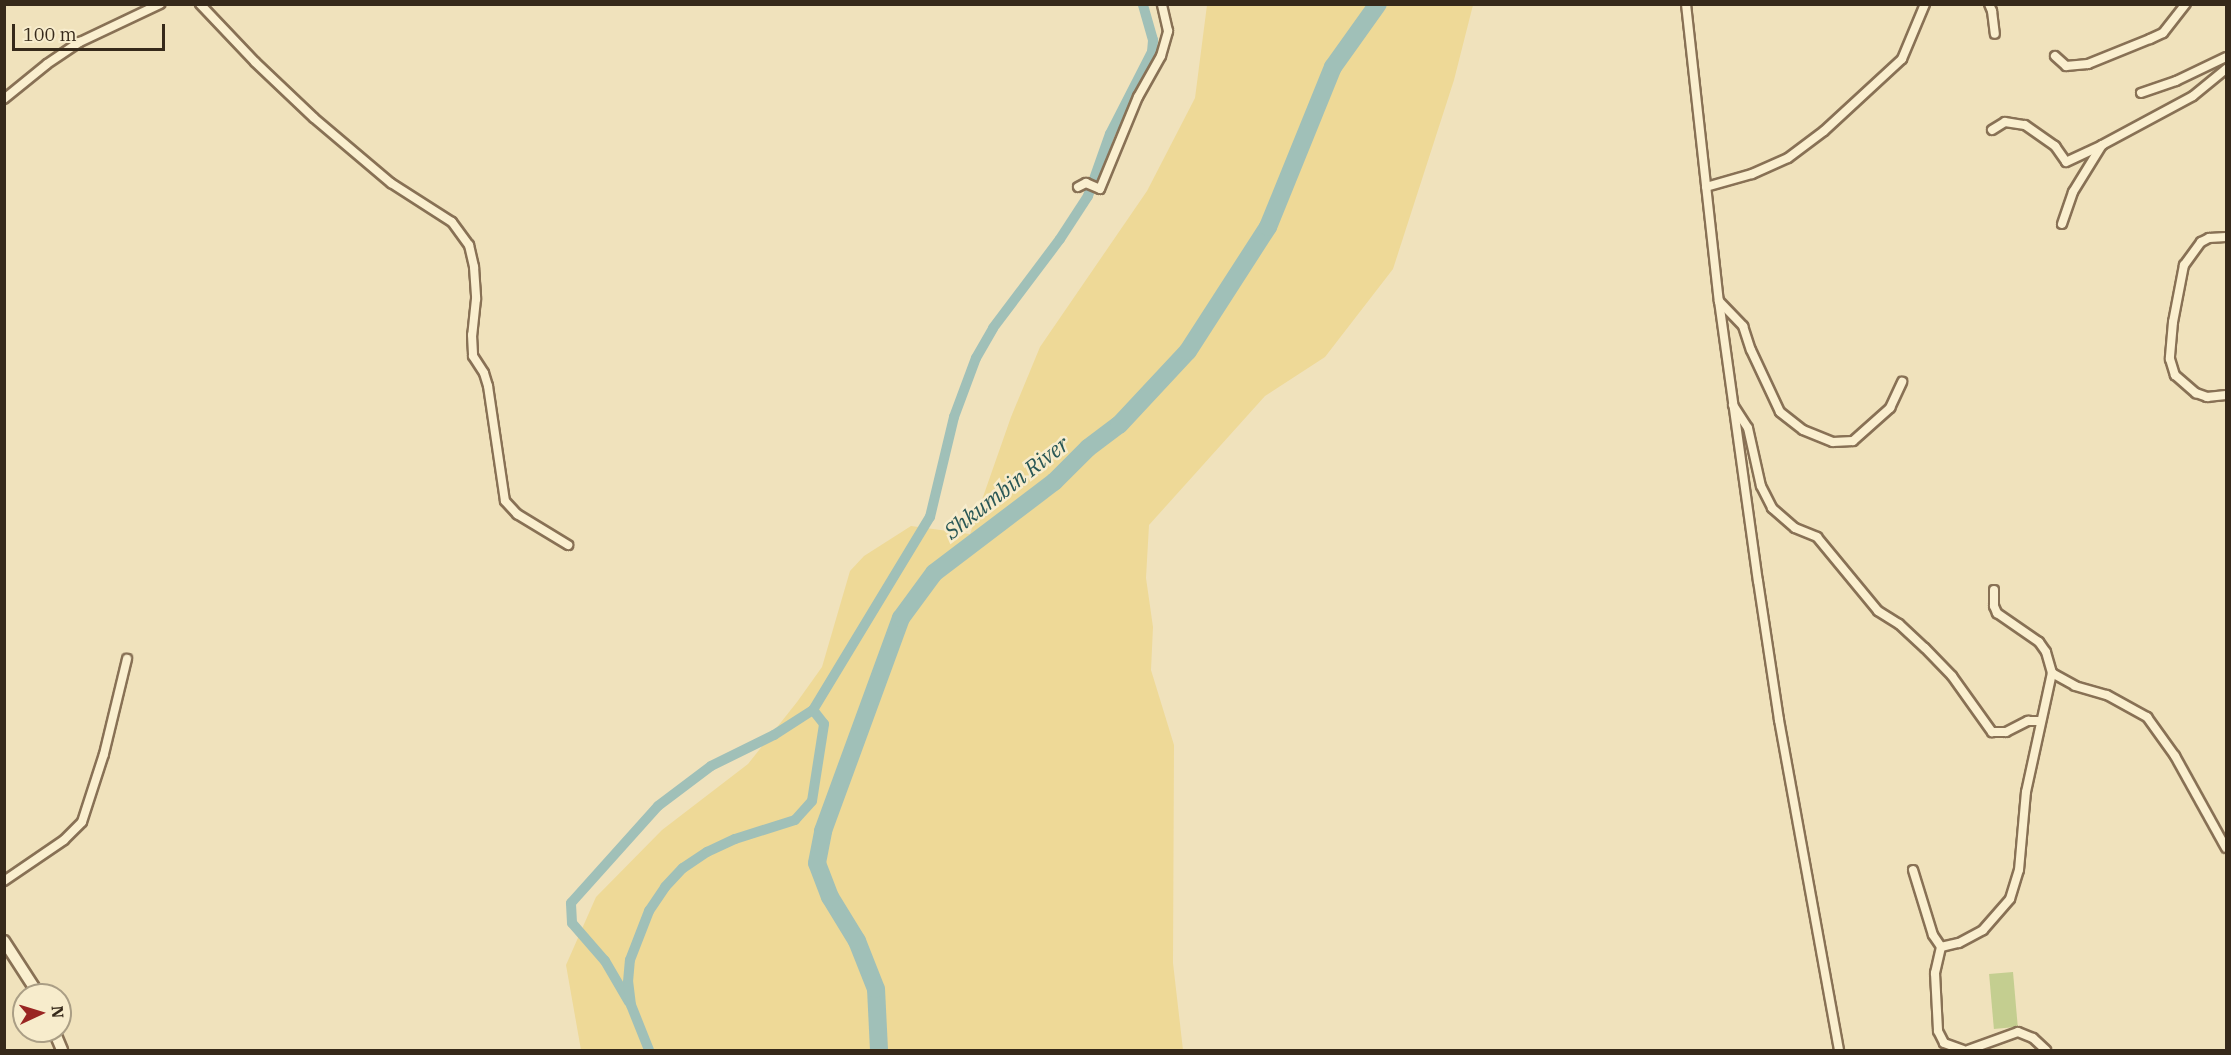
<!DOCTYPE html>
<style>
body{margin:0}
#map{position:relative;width:2231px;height:1055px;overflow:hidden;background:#f0e2bc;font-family:"IBM Plex Serif",serif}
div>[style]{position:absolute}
.green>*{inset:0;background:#c4ce90;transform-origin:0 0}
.sand>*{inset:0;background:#eed997}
.canal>*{height:10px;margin:-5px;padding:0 5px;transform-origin:5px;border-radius:5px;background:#a0c0b8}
.river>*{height:18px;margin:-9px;padding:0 9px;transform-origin:9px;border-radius:9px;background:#a0c0b8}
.roads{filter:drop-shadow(2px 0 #887155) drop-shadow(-2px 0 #887155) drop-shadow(0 2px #887155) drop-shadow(0 -2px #887155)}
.minor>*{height:8px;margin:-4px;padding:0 4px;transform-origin:4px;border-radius:4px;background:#faefcf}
.tertiary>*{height:10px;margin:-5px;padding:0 5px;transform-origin:5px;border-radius:5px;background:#faefcf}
span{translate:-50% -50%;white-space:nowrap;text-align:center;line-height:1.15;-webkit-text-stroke:5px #f7eccc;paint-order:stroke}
.water-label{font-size:22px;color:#295755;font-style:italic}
.frame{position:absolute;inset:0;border:6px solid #36291a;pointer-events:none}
.north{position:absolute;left:12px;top:983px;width:60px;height:60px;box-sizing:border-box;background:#f7eccc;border:2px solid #aa9e85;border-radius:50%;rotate:86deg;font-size:16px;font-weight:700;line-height:24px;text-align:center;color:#36291a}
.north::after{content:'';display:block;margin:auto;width:21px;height:27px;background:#992522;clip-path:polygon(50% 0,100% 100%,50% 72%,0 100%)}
.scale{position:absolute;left:12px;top:24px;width:153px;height:27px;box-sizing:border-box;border:3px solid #36291a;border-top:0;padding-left:8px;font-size:18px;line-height:21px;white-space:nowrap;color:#36291a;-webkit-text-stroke:4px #f7eccc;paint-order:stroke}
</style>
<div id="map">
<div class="green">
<div style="left:2013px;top:972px;width:55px;height:24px;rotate:85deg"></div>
</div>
<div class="sand">
<div style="clip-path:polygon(1207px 5px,1473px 5px,1454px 80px,1393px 269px,1325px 357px,1265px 396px,1149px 525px,1146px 578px,1153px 627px,1151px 670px,1174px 745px,1173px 963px,1183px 1050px,581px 1050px,566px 965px,596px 897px,662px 830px,748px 764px,797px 702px,822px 667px,850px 571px,864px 556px,911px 526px,970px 534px,1011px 417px,1040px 347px,1147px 191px,1195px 98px)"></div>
</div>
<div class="canal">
<div style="left:629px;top:1002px;width:48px;rotate:-120.3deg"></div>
<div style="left:605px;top:961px;width:50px;rotate:-131deg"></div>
<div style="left:572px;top:923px;width:20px;rotate:-93deg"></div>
<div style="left:571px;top:903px;width:130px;rotate:-48.1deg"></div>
<div style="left:658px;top:806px;width:66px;rotate:-37deg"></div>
<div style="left:711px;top:766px;width:70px;rotate:-26.2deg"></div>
<div style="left:774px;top:735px;width:46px;rotate:-32.7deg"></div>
<div style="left:649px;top:1050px;width:48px;rotate:-111.8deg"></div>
<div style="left:631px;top:1005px;width:23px;rotate:-97deg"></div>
<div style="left:628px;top:982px;width:22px;rotate:-85deg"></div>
<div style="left:630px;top:960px;width:53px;rotate:-68.8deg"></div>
<div style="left:649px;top:911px;width:29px;rotate:-56deg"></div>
<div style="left:665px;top:887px;width:26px;rotate:-47deg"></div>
<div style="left:683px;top:868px;width:29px;rotate:-34deg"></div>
<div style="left:707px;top:852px;width:31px;rotate:-25deg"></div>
<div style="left:735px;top:839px;width:63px;rotate:-17.6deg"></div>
<div style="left:795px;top:820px;width:25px;rotate:-48deg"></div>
<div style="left:812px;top:801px;width:78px;rotate:-81.1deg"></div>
<div style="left:824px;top:724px;width:18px;rotate:-128deg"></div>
<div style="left:813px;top:710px;width:226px;rotate:-58.8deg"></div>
<div style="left:930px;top:517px;width:103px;rotate:-76.5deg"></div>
<div style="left:954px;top:417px;width:63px;rotate:-69.6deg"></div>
<div style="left:976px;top:358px;width:34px;rotate:-60deg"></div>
<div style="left:993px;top:328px;width:111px;rotate:-53deg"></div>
<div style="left:1060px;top:239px;width:51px;rotate:-56.9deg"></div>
<div style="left:1088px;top:196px;width:66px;rotate:-70.5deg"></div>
<div style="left:1110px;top:134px;width:92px;rotate:-62.9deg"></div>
<div style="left:1152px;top:52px;width:12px;rotate:-85deg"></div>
<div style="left:1153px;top:40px;width:37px;rotate:-106deg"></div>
</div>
<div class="river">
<div style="left:879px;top:1050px;width:61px;rotate:-92.8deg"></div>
<div style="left:876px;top:989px;width:52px;rotate:-111.6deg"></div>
<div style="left:857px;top:941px;width:52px;rotate:-121.5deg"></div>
<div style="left:830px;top:897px;width:36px;rotate:-111deg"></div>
<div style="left:817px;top:863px;width:33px;rotate:-79deg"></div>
<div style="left:823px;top:831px;width:227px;rotate:-69.9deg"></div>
<div style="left:901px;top:618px;width:56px;rotate:-53.7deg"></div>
<div style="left:934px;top:573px;width:151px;rotate:-37.2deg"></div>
<div style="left:1054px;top:482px;width:48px;rotate:-45deg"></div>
<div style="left:1088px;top:448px;width:39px;rotate:-37deg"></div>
<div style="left:1119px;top:425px;width:101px;rotate:-47deg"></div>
<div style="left:1188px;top:351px;width:148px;rotate:-57.2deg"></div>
<div style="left:1268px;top:227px;width:173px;rotate:-67.9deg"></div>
<div style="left:1333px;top:67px;width:77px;rotate:-54.5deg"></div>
</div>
<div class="roads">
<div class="minor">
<div style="left:200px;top:4px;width:80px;rotate:46.5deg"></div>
<div style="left:255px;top:62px;width:81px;rotate:43.5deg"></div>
<div style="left:314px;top:118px;width:101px;rotate:40.2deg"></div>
<div style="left:391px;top:183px;width:72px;rotate:32.6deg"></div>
<div style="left:452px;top:222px;width:29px;rotate:54deg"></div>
<div style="left:469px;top:245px;width:23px;rotate:77deg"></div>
<div style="left:474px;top:267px;width:32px;rotate:86deg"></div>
<div style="left:476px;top:299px;width:36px;rotate:96deg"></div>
<div style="left:472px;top:335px;width:21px;rotate:87deg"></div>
<div style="left:473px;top:356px;width:20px;rotate:57deg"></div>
<div style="left:484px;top:373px;width:14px;rotate:73deg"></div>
<div style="left:488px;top:386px;width:116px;rotate:81.6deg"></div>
<div style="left:505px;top:501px;width:18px;rotate:47deg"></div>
<div style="left:517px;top:514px;width:60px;rotate:31.3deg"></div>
<div style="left:1686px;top:4px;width:299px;rotate:83.7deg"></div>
<div style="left:1719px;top:301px;width:283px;rotate:82.1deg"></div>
<div style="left:1758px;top:581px;width:141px;rotate:81.4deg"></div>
<div style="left:1779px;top:720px;width:335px;rotate:79.7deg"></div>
<div style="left:1989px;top:4px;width:8px;rotate:67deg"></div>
<div style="left:1992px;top:11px;width:23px;rotate:83deg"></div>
<div style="left:2055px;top:56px;width:15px;rotate:42deg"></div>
<div style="left:2066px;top:66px;width:22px;rotate:-5deg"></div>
<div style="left:2088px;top:64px;width:67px;rotate:-22deg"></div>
<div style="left:2150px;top:39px;width:14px;rotate:-25deg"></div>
<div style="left:2163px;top:33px;width:37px;rotate:-52deg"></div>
<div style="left:2141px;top:93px;width:37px;rotate:-19deg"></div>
<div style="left:2176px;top:81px;width:55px;rotate:-25.6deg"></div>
<div style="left:4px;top:99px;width:55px;rotate:-39.1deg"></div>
<div style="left:47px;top:64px;width:40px;rotate:-34deg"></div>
<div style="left:80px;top:42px;width:89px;rotate:-25.4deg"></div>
<div style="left:1992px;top:130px;width:15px;rotate:-32deg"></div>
<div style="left:2005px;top:122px;width:20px;rotate:9deg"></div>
<div style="left:2025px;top:125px;width:37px;rotate:35deg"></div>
<div style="left:2055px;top:146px;width:19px;rotate:55deg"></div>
<div style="left:2066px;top:162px;width:40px;rotate:-25deg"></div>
<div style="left:1078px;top:187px;width:9px;rotate:-27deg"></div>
<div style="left:1086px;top:183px;width:15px;rotate:23deg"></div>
<div style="left:1100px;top:189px;width:100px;rotate:-67.6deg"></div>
<div style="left:1138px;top:97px;width:47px;rotate:-60.7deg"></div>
<div style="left:1161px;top:56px;width:26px;rotate:-74deg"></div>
<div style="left:1168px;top:31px;width:28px;rotate:-103deg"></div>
<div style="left:1706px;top:187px;width:48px;rotate:-15.8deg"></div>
<div style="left:1752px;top:174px;width:39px;rotate:-24deg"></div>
<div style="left:1788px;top:158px;width:45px;rotate:-36.9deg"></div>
<div style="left:1824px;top:131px;width:106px;rotate:-42.7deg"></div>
<div style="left:1902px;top:59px;width:60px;rotate:-67.3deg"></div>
<div style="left:2062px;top:224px;width:34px;rotate:-71deg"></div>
<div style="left:2073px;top:192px;width:55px;rotate:-58.3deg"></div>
<div style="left:2102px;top:145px;width:103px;rotate:-28.3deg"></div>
<div style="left:2193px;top:96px;width:43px;rotate:-39.3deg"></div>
<div style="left:2226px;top:237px;width:17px;rotate:177deg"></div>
<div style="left:2209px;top:238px;width:9px;rotate:153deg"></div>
<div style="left:2201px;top:242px;width:29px;rotate:126deg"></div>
<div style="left:2184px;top:265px;width:58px;rotate:100.9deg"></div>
<div style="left:2173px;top:322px;width:37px;rotate:95deg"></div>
<div style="left:2170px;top:359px;width:17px;rotate:73deg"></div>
<div style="left:2175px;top:375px;width:28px;rotate:41deg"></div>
<div style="left:2196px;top:393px;width:12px;rotate:20deg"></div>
<div style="left:2207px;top:397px;width:19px;rotate:-6deg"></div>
<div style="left:1719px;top:301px;width:35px;rotate:46deg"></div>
<div style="left:1743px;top:326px;width:25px;rotate:72deg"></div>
<div style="left:1751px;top:350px;width:68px;rotate:64.9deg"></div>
<div style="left:1780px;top:412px;width:29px;rotate:38deg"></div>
<div style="left:1803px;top:430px;width:32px;rotate:22deg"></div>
<div style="left:1833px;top:442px;width:20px;rotate:-3deg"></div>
<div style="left:1853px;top:441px;width:50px;rotate:-41.7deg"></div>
<div style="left:1890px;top:408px;width:29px;rotate:-65deg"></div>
<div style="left:1733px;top:405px;width:27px;rotate:57deg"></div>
<div style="left:1748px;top:428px;width:59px;rotate:77.4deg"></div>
<div style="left:1761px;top:486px;width:25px;rotate:63deg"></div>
<div style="left:1772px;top:508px;width:30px;rotate:41deg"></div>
<div style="left:1795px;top:528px;width:24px;rotate:22deg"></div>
<div style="left:1817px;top:537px;width:96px;rotate:50.5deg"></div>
<div style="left:1878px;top:611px;width:25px;rotate:32deg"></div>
<div style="left:1899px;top:624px;width:35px;rotate:43deg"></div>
<div style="left:1925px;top:648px;width:39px;rotate:46deg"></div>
<div style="left:1952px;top:676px;width:69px;rotate:54.5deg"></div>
<div style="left:1992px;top:732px;width:14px"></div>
<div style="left:2006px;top:732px;width:25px;rotate:-27deg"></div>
<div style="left:2028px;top:721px;width:13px"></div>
<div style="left:1994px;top:590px;width:16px;rotate:90deg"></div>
<div style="left:1994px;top:606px;width:8px;rotate:67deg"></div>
<div style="left:1997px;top:613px;width:51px;rotate:34.6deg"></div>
<div style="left:2039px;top:642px;width:12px;rotate:55deg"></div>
<div style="left:2046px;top:652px;width:22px;rotate:74deg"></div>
<div style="left:2052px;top:673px;width:26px;rotate:29deg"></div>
<div style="left:2075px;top:686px;width:33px;rotate:16deg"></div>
<div style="left:2107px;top:695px;width:46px;rotate:28.8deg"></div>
<div style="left:2147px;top:717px;width:48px;rotate:54.3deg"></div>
<div style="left:2175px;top:756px;width:105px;rotate:61deg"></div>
<div style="left:1913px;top:870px;width:68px;rotate:72.9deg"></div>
<div style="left:1933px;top:935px;width:14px;rotate:56deg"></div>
<div style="left:1941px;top:947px;width:18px;rotate:-13deg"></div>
<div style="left:1959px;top:943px;width:27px;rotate:-28deg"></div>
<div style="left:1983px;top:930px;width:41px;rotate:-48.9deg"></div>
<div style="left:2010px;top:899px;width:30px;rotate:-73deg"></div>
<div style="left:2019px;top:870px;width:78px;rotate:-84.9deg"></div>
<div style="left:2026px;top:792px;width:122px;rotate:-77.7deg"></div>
<div style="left:4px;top:881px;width:73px;rotate:-34.3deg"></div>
<div style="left:64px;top:840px;width:25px;rotate:-45deg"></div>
<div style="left:82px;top:822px;width:71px;rotate:-72.1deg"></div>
<div style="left:104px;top:754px;width:98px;rotate:-76.4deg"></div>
<div style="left:1941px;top:947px;width:27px;rotate:103deg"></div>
<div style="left:1935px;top:973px;width:58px;rotate:87deg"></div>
<div style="left:1938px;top:1031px;width:13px;rotate:63deg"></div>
<div style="left:1944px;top:1043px;width:20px;rotate:20deg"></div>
<div style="left:1968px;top:1050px;width:53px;rotate:-19.8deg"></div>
<div style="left:2018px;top:1032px;width:16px;rotate:22deg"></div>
<div style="left:2033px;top:1038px;width:18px;rotate:43deg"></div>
</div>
<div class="tertiary">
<div style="left:4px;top:941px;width:64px;rotate:57.1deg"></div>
<div style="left:54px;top:1031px;width:21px;rotate:67deg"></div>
</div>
</div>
<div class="water-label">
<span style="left:1006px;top:487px;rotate:-38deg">Shkumbin River</span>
</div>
<div class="frame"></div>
<div class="north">N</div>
<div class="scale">100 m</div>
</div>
